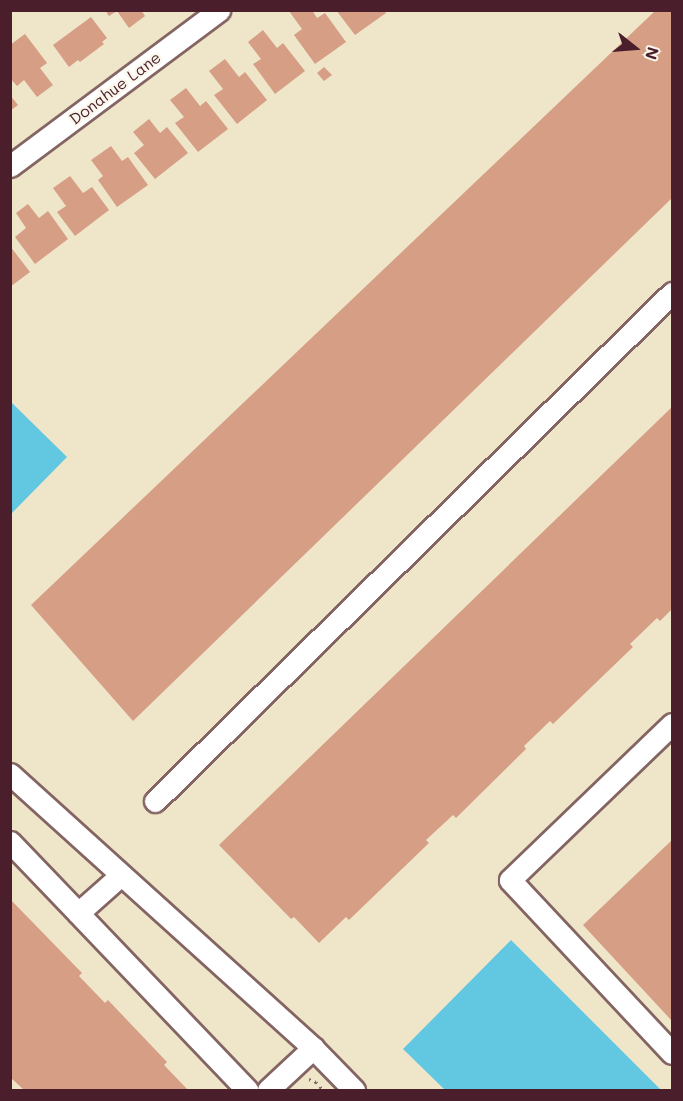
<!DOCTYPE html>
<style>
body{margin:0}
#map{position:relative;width:683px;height:1101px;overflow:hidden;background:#efe6ca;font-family:Mali,sans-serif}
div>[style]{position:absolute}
.water>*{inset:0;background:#62c7e0}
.building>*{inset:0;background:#d59e85}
.path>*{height:3px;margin-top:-1.5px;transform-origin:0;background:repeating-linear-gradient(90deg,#846563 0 1.5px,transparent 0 6px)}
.roads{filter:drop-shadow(2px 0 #846563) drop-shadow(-2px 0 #846563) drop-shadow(0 2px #846563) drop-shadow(0 -2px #846563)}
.minor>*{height:21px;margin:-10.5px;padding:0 10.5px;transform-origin:10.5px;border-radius:10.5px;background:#fff}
span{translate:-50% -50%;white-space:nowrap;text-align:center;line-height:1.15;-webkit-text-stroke:5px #fbf7ec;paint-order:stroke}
.street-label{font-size:16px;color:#4a1f2b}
.frame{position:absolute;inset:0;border:12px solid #4a1f2b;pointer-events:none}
.north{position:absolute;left:605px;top:18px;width:60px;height:60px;-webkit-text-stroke:4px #fbf7ec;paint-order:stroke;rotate:107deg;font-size:16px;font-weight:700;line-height:24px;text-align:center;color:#4a1f2b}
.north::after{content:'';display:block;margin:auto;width:21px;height:27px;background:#4a1f2b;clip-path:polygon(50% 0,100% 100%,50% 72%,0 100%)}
</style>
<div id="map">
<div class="water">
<div style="clip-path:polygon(11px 402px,67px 457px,11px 514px,10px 514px)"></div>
<div style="clip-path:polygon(511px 940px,661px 1090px,445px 1090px,403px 1049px)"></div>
</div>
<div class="building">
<div style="clip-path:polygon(105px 10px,141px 10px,145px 16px,129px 28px,117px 11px,109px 16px)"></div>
<div style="clip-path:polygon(312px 10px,317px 18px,325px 13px,346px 42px,315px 64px,294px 35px,302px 29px,289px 11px)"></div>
<div style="clip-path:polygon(336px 10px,384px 10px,386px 13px,355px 35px)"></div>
<div style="clip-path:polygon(656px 10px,672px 10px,672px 198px,133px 721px,31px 605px)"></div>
<div style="clip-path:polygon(91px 17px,107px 38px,102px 42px,104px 44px,80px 62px,78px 60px,69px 67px,53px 45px)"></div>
<div style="clip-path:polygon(263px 30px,277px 48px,283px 43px,305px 71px,275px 94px,253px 64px,261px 59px,248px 42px)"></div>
<div style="clip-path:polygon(25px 34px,47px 63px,40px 68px,53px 85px,37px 97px,24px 80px,17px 86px,10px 78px,10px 45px)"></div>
<div style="clip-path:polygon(225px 59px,239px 77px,245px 72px,267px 100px,237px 124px,214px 95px,223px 89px,209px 71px)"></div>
<div style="clip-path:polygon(324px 67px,332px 75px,324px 81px,317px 73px)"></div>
<div style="clip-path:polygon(186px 88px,200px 106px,206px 101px,228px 129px,198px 152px,175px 123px,184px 117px,170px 100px)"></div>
<div style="clip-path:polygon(10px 95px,18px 105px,10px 111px)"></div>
<div style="clip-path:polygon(149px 119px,160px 133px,167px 127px,188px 153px,155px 179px,134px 153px,144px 145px,133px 132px)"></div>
<div style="clip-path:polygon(111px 146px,122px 161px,128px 157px,148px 185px,117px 207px,98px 180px,103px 176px,91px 160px)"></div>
<div style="clip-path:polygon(70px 176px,83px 193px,92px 187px,109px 210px,75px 236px,57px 212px,66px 206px,53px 188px)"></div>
<div style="clip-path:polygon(28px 204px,39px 218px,48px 211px,68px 239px,35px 264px,15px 237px,26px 228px,16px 213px)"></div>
<div style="clip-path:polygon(10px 246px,30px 272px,10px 287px)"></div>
<div style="clip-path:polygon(672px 407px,672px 609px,660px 621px,657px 618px,630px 644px,633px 647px,553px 724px,550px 721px,524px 746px,526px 749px,456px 818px,453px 815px,426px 840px,429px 843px,349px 920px,346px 917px,319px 943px,294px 917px,291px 919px,219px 845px)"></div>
<div style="clip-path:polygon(672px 840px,672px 1021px,583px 925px)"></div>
<div style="clip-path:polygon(10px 899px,82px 973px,79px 976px,105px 1003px,108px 1000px,167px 1062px,164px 1065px,188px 1090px,24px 1090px,10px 1077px)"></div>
</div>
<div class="path">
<div style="left:309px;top:1079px;width:8px;rotate:23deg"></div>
<div style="left:316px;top:1082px;width:11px;rotate:49deg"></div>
</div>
<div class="roads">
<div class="minor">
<div style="left:10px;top:166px;width:261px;rotate:-36.7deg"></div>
<div style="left:672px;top:724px;width:225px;rotate:136.1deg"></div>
<div style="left:510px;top:880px;width:237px;rotate:46.9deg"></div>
<div style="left:10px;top:774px;width:409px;rotate:42.1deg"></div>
<div style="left:313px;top:1048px;width:59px;rotate:45.7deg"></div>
<div style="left:155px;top:801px;width:725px;rotate:-44.5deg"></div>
<div style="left:10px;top:842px;width:98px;rotate:46.2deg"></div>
<div style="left:121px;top:875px;width:57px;rotate:138.5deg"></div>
<div style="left:78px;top:913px;width:245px;rotate:46.3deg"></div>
<div style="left:268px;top:1090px;width:62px;rotate:-43deg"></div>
</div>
</div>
<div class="street-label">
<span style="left:115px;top:88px;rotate:-37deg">Donahue Lane</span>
</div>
<div class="frame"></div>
<div class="north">N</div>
</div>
